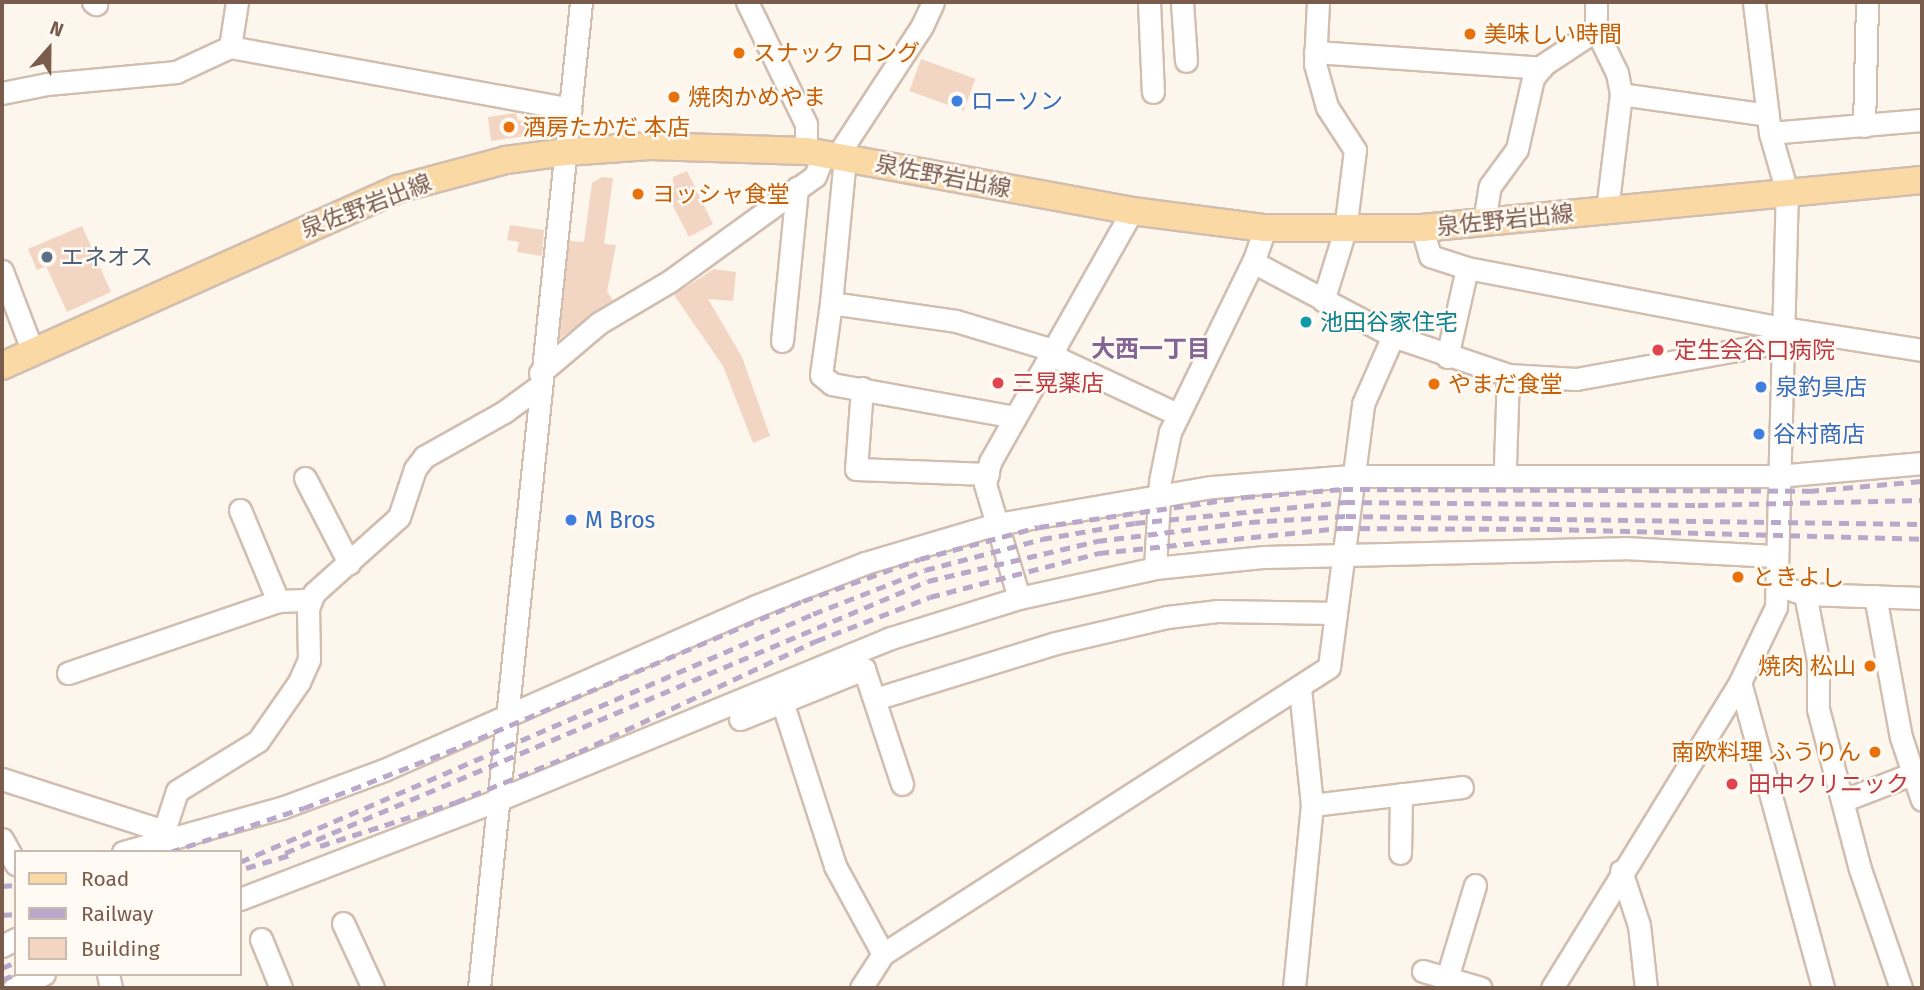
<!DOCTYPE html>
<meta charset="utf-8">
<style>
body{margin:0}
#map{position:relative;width:1924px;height:990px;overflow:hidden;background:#fdf6ec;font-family:"Fira Sans","Noto Sans JP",sans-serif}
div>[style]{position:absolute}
.building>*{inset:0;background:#f3d5c3;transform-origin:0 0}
.roads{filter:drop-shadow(2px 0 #d1beb0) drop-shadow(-2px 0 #d1beb0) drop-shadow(0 2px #d1beb0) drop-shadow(0 -2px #d1beb0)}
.minor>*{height:21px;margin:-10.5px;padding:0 10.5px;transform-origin:10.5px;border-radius:10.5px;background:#fff}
.major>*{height:26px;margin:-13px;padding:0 13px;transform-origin:13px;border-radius:13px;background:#fbd9a5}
.rail>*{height:5px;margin-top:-2.5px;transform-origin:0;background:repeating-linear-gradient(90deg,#b9a8c9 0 10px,transparent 0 17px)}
.dots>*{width:19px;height:19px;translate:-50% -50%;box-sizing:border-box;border:4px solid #fffaf3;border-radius:50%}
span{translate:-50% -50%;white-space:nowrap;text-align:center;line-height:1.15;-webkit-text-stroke:5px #fffaf3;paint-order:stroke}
.food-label{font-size:23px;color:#c56008}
.left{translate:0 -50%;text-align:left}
.right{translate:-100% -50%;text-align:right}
.shop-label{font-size:23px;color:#366cbe}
.street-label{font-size:23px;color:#7a5c4d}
.service-label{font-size:23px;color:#4e5e75}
.culture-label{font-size:23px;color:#0d838f}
.health-label{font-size:23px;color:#be3a42}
.neighbourhood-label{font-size:24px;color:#846695;font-weight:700}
.frame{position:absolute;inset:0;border:4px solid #7a5c4d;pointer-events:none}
.legend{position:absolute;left:14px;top:850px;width:228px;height:126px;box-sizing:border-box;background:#fffaf3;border:2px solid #cabbb1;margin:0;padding:9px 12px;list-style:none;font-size:21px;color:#7a5c4d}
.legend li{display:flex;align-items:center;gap:14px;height:35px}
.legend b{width:35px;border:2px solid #cabbb1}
.north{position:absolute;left:14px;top:14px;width:70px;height:70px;-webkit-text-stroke:5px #fffaf3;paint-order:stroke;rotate:21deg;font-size:19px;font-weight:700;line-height:28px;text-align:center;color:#7a5c4d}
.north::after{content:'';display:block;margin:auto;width:24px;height:32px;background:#7a5c4d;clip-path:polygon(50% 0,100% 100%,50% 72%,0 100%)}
</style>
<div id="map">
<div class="building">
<div style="left:921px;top:59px;width:58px;height:34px;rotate:20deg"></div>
<div style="clip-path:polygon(516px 113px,518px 121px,537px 118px,540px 134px,491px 141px,488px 117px)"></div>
<div style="clip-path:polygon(687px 171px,713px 224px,689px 237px,673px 206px,673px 177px)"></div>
<div style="clip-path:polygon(602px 177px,613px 178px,604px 244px,616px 245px,607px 292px,613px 300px,559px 339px,569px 241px,584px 242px,592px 183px)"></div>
<div style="clip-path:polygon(510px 225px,544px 230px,542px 256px,517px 252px,519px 242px,507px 240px)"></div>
<div style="clip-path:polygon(82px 226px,111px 292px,67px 312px,46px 266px,37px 270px,28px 249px)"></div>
<div style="clip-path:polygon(714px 269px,736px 272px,733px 301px,708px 299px,742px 357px,770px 436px,753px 443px,723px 366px,674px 295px)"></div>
</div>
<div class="roads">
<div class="minor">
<div style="left:93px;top:2px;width:4px;rotate:34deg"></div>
<div style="left:747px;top:2px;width:136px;rotate:64.2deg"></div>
<div style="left:806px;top:124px;width:27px;rotate:90deg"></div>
<div style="left:1149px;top:2px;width:90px;rotate:87.5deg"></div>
<div style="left:1182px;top:2px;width:59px;rotate:86.1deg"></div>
<div style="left:1318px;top:2px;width:62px;rotate:92.8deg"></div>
<div style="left:1315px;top:64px;width:45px;rotate:74.4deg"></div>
<div style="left:1327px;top:107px;width:51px;rotate:56.9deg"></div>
<div style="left:1355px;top:150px;width:81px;rotate:97.1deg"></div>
<div style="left:1345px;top:230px;width:74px;rotate:107.2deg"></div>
<div style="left:1596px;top:2px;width:28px;rotate:90deg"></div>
<div style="left:1596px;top:30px;width:48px;rotate:64deg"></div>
<div style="left:1617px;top:73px;width:21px;rotate:79deg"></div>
<div style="left:1621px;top:94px;width:117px;rotate:96.9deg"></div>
<div style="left:230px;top:47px;width:46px;rotate:-81.2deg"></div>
<div style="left:1315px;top:52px;width:227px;rotate:4deg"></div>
<div style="left:2px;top:93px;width:46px;rotate:-11.3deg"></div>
<div style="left:47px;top:84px;width:130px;rotate:-5.3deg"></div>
<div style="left:176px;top:72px;width:60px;rotate:-24.8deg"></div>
<div style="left:230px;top:47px;width:346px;rotate:10.3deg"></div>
<div style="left:1621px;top:94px;width:148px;rotate:8.1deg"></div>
<div style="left:1864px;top:126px;width:124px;rotate:-88.6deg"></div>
<div style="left:1770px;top:133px;width:153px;rotate:-4.9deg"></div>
<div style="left:837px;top:156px;width:155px;rotate:-56.8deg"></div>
<div style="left:922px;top:26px;width:26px;rotate:-65deg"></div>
<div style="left:1484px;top:222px;width:36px;rotate:-81deg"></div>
<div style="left:1490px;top:186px;width:46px;rotate:-53.9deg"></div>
<div style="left:1517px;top:149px;width:73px;rotate:-77.3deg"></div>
<div style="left:1533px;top:78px;width:16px;rotate:-52deg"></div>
<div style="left:1543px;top:65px;width:64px;rotate:-33.4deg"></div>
<div style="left:1265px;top:228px;width:36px;rotate:109deg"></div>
<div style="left:1253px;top:262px;width:158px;rotate:27.9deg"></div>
<div style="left:1393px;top:336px;width:121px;rotate:18.7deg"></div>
<div style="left:1508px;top:375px;width:68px;rotate:3.4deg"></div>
<div style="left:1576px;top:379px;width:209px;rotate:-10.2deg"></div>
<div style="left:1422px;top:228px;width:29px;rotate:74deg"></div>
<div style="left:1430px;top:256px;width:39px;rotate:18deg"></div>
<div style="left:1467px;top:268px;width:322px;rotate:10.8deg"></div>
<div style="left:1783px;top:328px;width:141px;rotate:9deg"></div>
<div style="left:2px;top:271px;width:87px;rotate:69.1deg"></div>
<div style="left:831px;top:303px;width:146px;rotate:-84.5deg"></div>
<div style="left:782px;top:341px;width:154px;rotate:-84.4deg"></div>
<div style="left:1053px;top:356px;width:137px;rotate:25.1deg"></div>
<div style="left:1447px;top:357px;width:91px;rotate:-77.3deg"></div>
<div style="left:540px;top:373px;width:77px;rotate:-40.3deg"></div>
<div style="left:599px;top:323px;width:82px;rotate:-30.6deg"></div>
<div style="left:670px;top:281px;width:179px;rotate:-35.9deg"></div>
<div style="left:815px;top:176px;width:24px;rotate:-68deg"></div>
<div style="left:862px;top:388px;width:81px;rotate:94.2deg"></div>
<div style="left:856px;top:469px;width:132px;rotate:2.2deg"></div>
<div style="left:1015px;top:417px;width:186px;rotate:-169.8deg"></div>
<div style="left:832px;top:384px;width:14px;rotate:-141deg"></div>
<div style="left:821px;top:375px;width:73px;rotate:-82.1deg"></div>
<div style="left:831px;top:303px;width:126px;rotate:8.2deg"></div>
<div style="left:956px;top:321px;width:104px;rotate:16.7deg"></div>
<div style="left:1505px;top:465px;width:90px;rotate:-88.1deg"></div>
<div style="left:305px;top:478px;width:96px;rotate:62.6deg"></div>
<div style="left:240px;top:510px;width:99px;rotate:67.3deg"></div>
<div style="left:1155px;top:568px;width:87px;rotate:-86.7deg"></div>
<div style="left:1160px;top:481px;width:50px;rotate:-78.5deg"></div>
<div style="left:1170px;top:432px;width:189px;rotate:-64deg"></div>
<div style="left:1792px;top:590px;width:14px;rotate:17deg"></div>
<div style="left:1805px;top:594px;width:117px;rotate:2deg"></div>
<div style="left:1805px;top:594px;width:67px;rotate:78.9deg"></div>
<div style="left:1818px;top:660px;width:49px;rotate:90deg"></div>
<div style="left:1818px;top:709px;width:165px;rotate:75.3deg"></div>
<div style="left:1860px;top:869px;width:126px;rotate:71deg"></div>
<div style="left:1875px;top:596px;width:143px;rotate:79.6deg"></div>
<div style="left:1901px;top:737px;width:66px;rotate:71.6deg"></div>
<div style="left:1019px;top:598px;width:119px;rotate:-106.6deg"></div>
<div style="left:985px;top:484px;width:23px;rotate:-77deg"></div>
<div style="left:990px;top:462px;width:288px;rotate:-60.5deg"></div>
<div style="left:68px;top:673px;width:222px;rotate:-18.9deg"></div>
<div style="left:278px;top:601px;width:33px;rotate:-2deg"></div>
<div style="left:1740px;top:682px;width:317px;rotate:74.8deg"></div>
<div style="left:777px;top:686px;width:189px;rotate:72.1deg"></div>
<div style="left:835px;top:866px;width:100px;rotate:61.4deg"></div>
<div style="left:875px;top:699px;width:189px;rotate:-17.2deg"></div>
<div style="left:1056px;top:643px;width:114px;rotate:-13.2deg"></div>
<div style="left:1167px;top:617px;width:50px;rotate:-6.8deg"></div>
<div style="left:1217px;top:611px;width:119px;rotate:1deg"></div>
<div style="left:740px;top:719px;width:134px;rotate:-22deg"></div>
<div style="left:864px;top:669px;width:121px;rotate:71.7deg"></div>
<div style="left:2px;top:779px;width:170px;rotate:17.8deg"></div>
<div style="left:1842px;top:801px;width:86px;rotate:-21.2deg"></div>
<div style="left:1312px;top:805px;width:151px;rotate:-6.8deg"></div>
<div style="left:2px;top:839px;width:29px;rotate:61deg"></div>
<div style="left:168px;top:839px;width:9px;rotate:-117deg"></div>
<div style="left:164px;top:831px;width:42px;rotate:-72deg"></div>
<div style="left:177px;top:791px;width:95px;rotate:-31.7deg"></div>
<div style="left:258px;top:741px;width:72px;rotate:-55.2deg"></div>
<div style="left:299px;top:682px;width:24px;rotate:-66deg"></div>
<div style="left:309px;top:660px;width:52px;rotate:-91.1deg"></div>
<div style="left:308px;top:608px;width:16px;rotate:-68deg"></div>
<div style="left:314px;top:593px;width:114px;rotate:-41.8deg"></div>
<div style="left:399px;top:517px;width:51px;rotate:-71.6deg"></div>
<div style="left:415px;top:469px;width:15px;rotate:-53deg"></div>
<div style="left:424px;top:457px;width:92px;rotate:-29.4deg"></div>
<div style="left:504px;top:412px;width:42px;rotate:-36.3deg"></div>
<div style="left:123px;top:852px;width:167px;rotate:-15.6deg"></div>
<div style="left:284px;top:807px;width:107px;rotate:-20.3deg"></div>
<div style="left:384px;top:770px;width:407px;rotate:-23.8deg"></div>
<div style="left:756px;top:606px;width:117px;rotate:-21.5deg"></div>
<div style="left:865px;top:563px;width:138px;rotate:-16.5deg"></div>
<div style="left:997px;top:524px;width:218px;rotate:-9.8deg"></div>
<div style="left:1212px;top:487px;width:140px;rotate:-4.5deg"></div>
<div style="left:1352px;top:476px;width:425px"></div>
<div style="left:1777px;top:476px;width:146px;rotate:-5.1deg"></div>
<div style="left:1400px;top:853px;width:59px;rotate:-89deg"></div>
<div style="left:1621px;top:871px;width:57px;rotate:71.6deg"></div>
<div style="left:1639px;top:925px;width:63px;rotate:83.7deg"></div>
<div style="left:240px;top:899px;width:279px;rotate:-21deg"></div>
<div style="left:500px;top:799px;width:423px;rotate:-22.4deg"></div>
<div style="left:891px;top:638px;width:134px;rotate:-17.4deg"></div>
<div style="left:1019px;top:598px;width:139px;rotate:-12.4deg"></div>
<div style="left:1155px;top:568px;width:110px;rotate:-5.8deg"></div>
<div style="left:1264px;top:557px;width:360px;rotate:-1.4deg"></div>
<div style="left:1624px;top:548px;width:150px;rotate:3.1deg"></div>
<div style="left:343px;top:923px;width:72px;rotate:65.2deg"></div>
<div style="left:261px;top:939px;width:53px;rotate:67.8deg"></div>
<div style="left:2px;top:946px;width:16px;rotate:-27deg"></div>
<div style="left:1423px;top:971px;width:60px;rotate:16.3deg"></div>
<div style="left:108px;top:974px;width:14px;rotate:78deg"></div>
<div style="left:1447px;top:978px;width:97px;rotate:-73.2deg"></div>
<div style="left:14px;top:988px;width:33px;rotate:-25deg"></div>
<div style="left:479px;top:988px;width:991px;rotate:-84.09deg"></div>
<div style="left:861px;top:988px;width:40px;rotate:-57.1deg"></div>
<div style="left:883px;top:954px;width:530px;rotate:-32.76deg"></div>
<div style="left:1329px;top:667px;width:265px;rotate:-82.6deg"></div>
<div style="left:1363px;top:404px;width:74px;rotate:-66.2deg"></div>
<div style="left:1294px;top:988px;width:184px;rotate:-84.4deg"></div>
<div style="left:1312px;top:805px;width:118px;rotate:-95.9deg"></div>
<div style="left:1552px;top:988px;width:359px;rotate:-58.4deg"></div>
<div style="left:1740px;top:682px;width:83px;rotate:-64.4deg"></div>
<div style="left:1776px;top:607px;width:415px;rotate:-88.5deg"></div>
<div style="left:1787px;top:192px;width:61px;rotate:-106.1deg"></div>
<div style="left:1770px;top:133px;width:132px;rotate:-97deg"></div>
</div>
<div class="major">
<div style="left:2px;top:366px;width:434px;rotate:-24.1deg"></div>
<div style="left:398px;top:189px;width:112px;rotate:-15deg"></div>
<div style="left:506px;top:160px;width:61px;rotate:-7.6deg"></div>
<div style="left:566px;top:152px;width:84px;rotate:-4.1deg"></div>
<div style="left:650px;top:146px;width:156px;rotate:1.8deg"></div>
<div style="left:806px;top:151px;width:331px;rotate:10.4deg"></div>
<div style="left:1132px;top:211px;width:134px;rotate:7.3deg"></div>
<div style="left:1265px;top:228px;width:157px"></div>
<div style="left:1422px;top:228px;width:502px;rotate:-5.48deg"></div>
</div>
</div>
<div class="rail">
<div style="left:320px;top:846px;width:143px;rotate:-17.9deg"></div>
<div style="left:456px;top:802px;width:133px;rotate:-22.1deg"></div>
<div style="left:579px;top:752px;width:262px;rotate:-25.1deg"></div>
<div style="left:816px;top:641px;width:122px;rotate:-21.1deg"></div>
<div style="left:930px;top:597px;width:175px;rotate:-14.6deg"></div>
<div style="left:1099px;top:553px;width:245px;rotate:-5.9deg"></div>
<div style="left:1343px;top:528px;width:209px;rotate:0.3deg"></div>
<div style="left:1552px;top:529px;width:370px;rotate:1.5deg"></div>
<div style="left:170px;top:852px;width:141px;rotate:-18.2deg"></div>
<div style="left:304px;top:808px;width:154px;rotate:-21.4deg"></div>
<div style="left:447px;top:752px;width:387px;rotate:-23deg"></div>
<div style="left:803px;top:601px;width:124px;rotate:-19.7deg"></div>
<div style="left:920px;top:559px;width:123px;rotate:-15.1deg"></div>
<div style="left:1039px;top:527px;width:208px;rotate:-8.3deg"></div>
<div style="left:1245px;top:497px;width:98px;rotate:-4.7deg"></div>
<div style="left:1343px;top:489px;width:466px;rotate:0.2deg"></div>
<div style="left:1809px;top:491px;width:113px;rotate:-5.1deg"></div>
<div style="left:285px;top:853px;width:698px;rotate:-22.93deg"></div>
<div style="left:928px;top:581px;width:174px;rotate:-13.3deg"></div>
<div style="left:1097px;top:541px;width:154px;rotate:-7.1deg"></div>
<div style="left:1250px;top:522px;width:96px;rotate:-3.6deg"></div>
<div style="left:1346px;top:516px;width:576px;rotate:0.8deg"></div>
<div style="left:240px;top:862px;width:624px;rotate:-23.4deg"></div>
<div style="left:813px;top:614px;width:120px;rotate:-21.4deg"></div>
<div style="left:925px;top:570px;width:121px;rotate:-14.8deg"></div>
<div style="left:1042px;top:539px;width:94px;rotate:-9.8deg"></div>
<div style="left:1135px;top:523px;width:211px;rotate:-5.7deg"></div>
<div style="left:1345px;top:502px;width:353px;rotate:0.5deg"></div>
<div style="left:1698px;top:505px;width:224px;rotate:-1.3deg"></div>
<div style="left:246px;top:868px;width:49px;rotate:-16.6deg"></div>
<div style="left:2px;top:886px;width:14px;rotate:-4deg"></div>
<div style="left:2px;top:915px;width:14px;rotate:-4deg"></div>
<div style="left:2px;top:968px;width:15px;rotate:-23deg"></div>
<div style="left:2px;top:980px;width:15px;rotate:-23deg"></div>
</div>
<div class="dots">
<div style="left:1470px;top:34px;background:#e8710a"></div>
<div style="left:739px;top:53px;background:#e8710a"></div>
<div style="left:674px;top:97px;background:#e8710a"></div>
<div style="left:957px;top:101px;background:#3f7fe0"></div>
<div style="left:509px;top:127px;background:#e8710a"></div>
<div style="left:638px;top:194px;background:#e8710a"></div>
<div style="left:47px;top:257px;background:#5c6f8a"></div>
<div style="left:1306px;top:322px;background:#0f9aa8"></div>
<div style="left:1658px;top:350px;background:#e0444e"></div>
<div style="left:998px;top:383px;background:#e0444e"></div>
<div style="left:1434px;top:384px;background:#e8710a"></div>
<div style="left:1761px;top:387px;background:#3f7fe0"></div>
<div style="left:1759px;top:434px;background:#3f7fe0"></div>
<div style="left:571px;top:520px;background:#3f7fe0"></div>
<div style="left:1738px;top:577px;background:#e8710a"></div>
<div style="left:1870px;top:666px;background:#e8710a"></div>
<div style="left:1875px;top:752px;background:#e8710a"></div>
<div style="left:1732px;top:784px;background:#e0444e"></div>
</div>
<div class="food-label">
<span class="left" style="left:1484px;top:34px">美味しい時間</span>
<span class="left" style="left:753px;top:53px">スナック ロング</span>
<span class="left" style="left:688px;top:97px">焼肉かめやま</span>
<span class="left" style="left:523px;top:127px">酒房たかだ 本店</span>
<span class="left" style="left:652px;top:194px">ヨッシャ食堂</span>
<span class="left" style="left:1448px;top:384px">やまだ食堂</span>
<span class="left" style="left:1752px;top:577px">ときよし</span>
<span class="right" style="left:1856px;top:666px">焼肉 松山</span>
<span class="right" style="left:1861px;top:752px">南欧料理 ふうりん</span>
</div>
<div class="shop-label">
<span class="left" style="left:971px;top:101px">ローソン</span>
<span class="left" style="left:1775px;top:387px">泉釣具店</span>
<span class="left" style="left:1773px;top:434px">谷村商店</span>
<span class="left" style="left:585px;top:520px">M Bros</span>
</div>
<div class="street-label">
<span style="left:943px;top:176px;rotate:11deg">泉佐野岩出線</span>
<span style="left:366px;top:206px;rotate:-21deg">泉佐野岩出線</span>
<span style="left:1505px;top:220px;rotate:-6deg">泉佐野岩出線</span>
</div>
<div class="service-label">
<span class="left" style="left:61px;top:257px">エネオス</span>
</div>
<div class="culture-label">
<span class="left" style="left:1320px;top:322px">池田谷家住宅</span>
</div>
<div class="health-label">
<span class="left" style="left:1674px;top:350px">定生会谷口病院</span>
<span class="left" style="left:1012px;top:383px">三晃薬店</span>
<span class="left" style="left:1748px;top:784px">田中クリニック</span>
</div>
<div class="neighbourhood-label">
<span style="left:1151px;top:350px">大西一丁目</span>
</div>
<div class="frame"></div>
<ul class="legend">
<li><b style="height:9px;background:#fbd9a5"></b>Road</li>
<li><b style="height:9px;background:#b9a8c9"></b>Railway</li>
<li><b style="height:19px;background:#f3d5c3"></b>Building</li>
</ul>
<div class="north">N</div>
</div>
